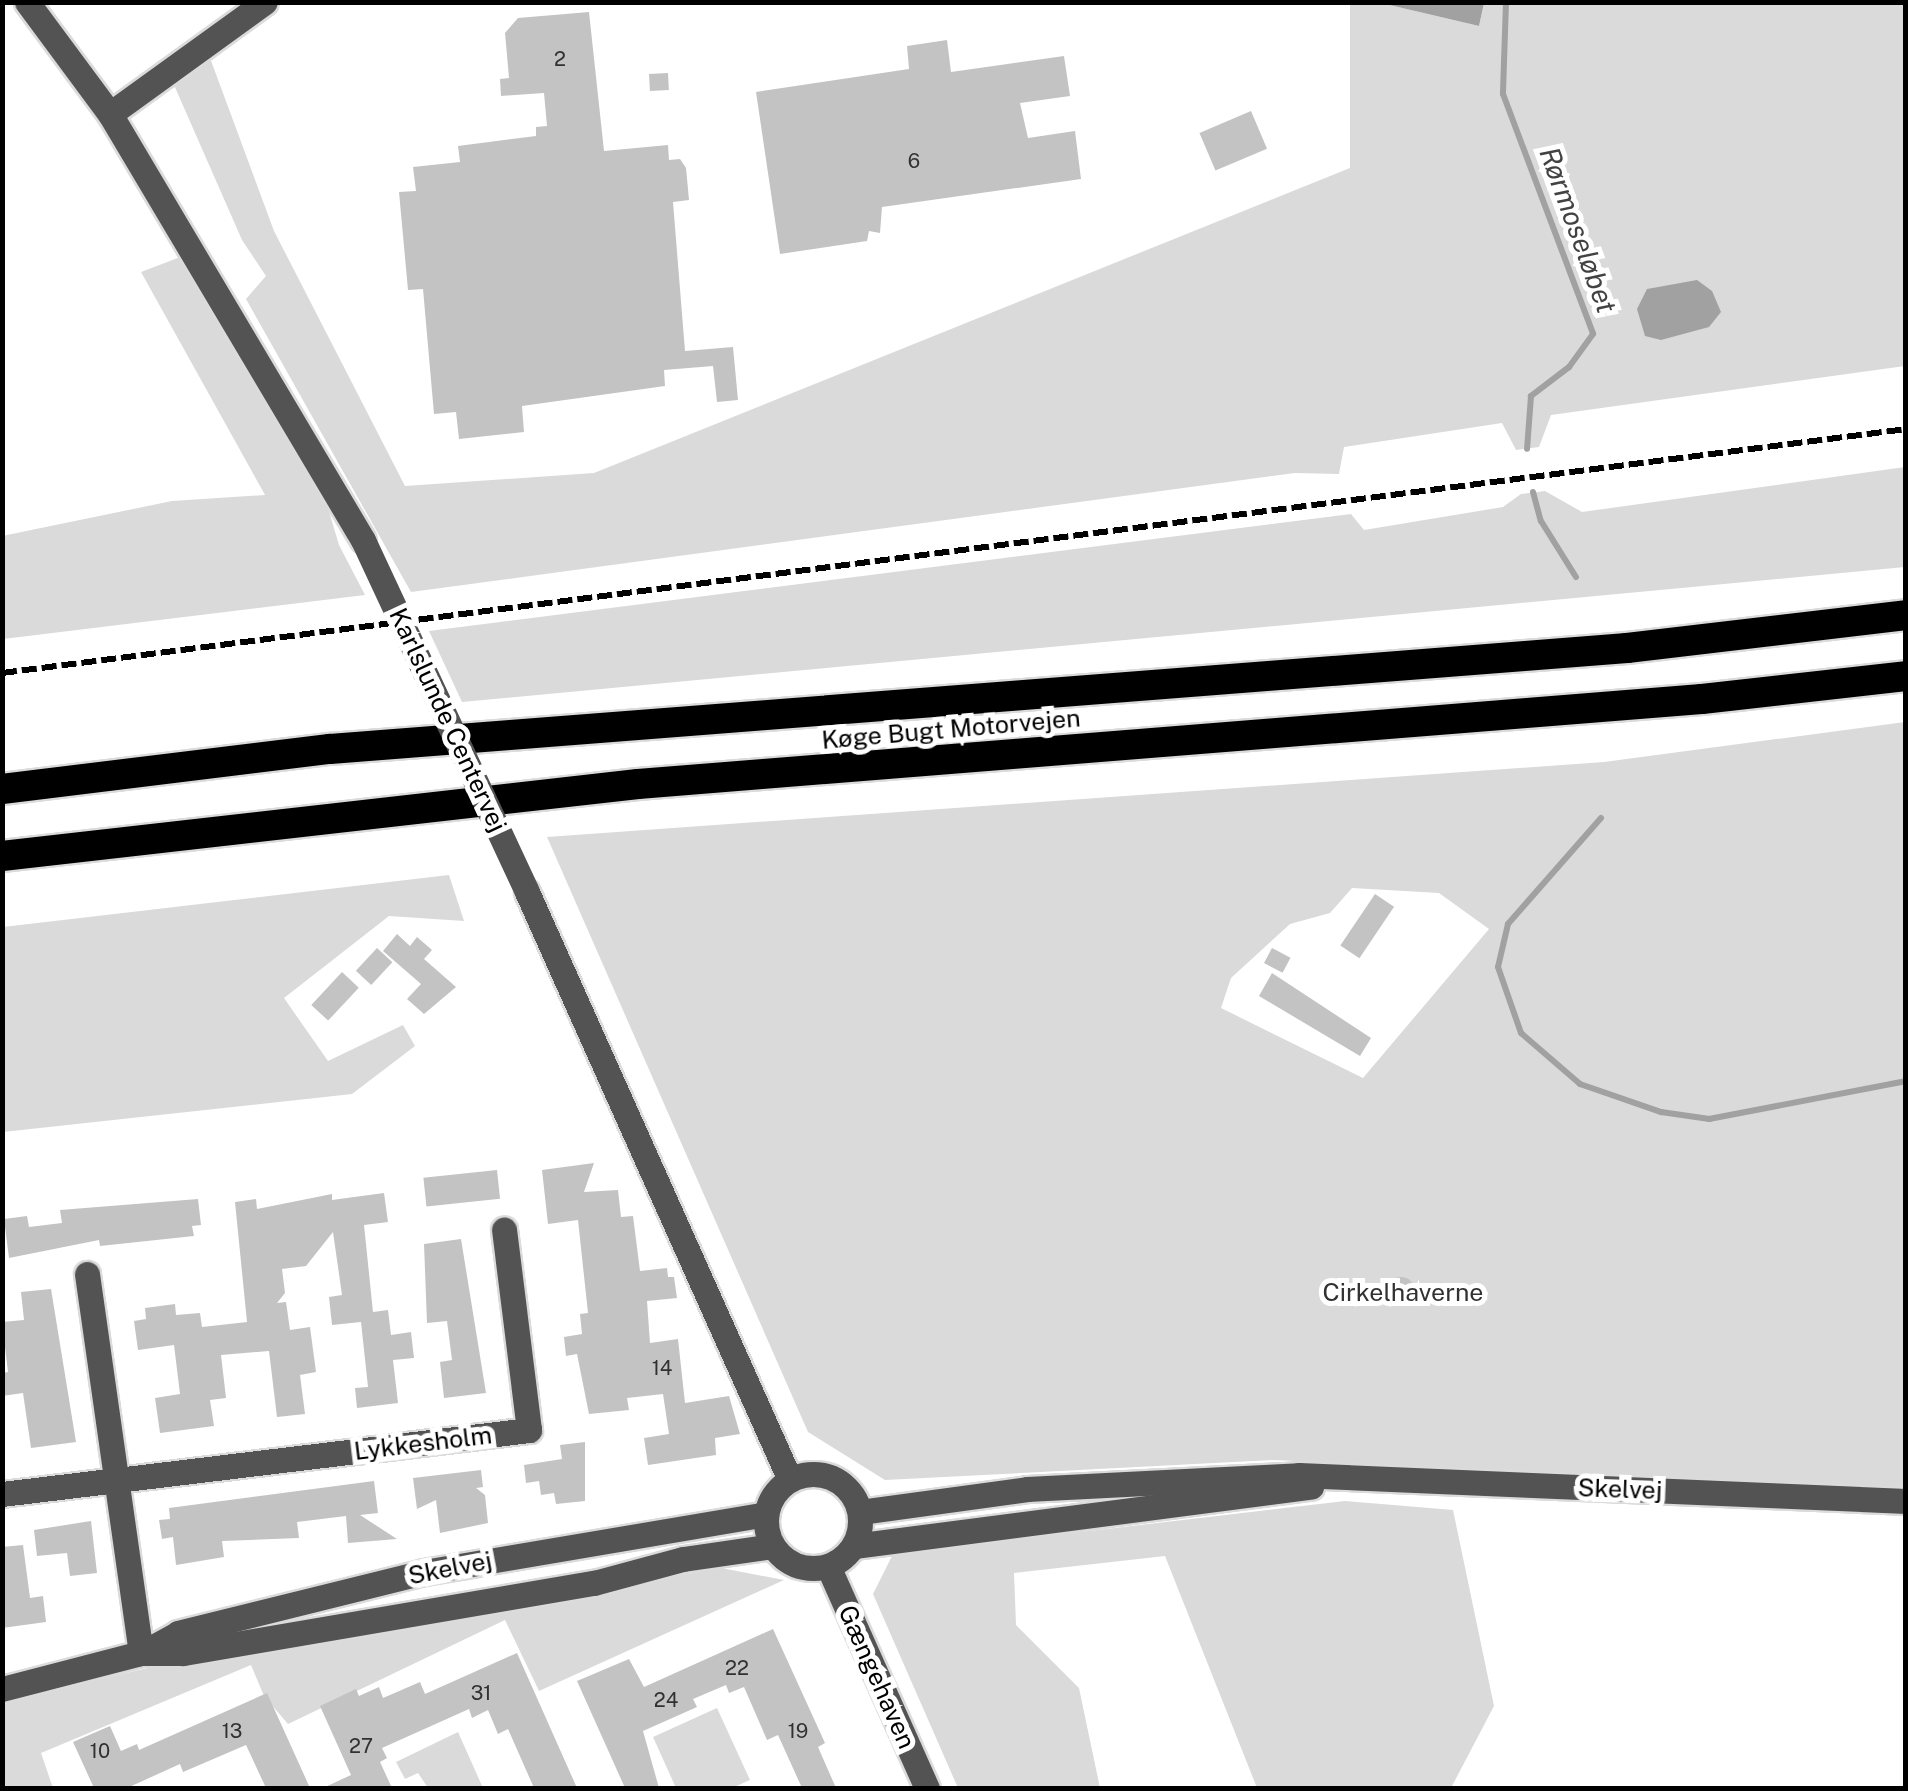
<!DOCTYPE html>
<meta charset="utf-8">
<style>
body{margin:0}
#map{position:relative;width:1908px;height:1791px;overflow:hidden;background:#fff;font-family:"Public Sans",sans-serif}
div>[style]{position:absolute}
.green>*{inset:0;background:#dadada}
.water>*{inset:0;background:#a1a1a1}
.stream>*{height:6px;margin:-3px;padding:0 3px;transform-origin:3px;border-radius:3px;background:#a1a1a1}
.building>*{inset:0;background:#c3c3c3;transform-origin:0 0}
.round{border-radius:50%}
.roads{filter:drop-shadow(2px 0 #dbdbdb) drop-shadow(-2px 0 #dbdbdb) drop-shadow(0 2px #dbdbdb) drop-shadow(0 -2px #dbdbdb)}
.minor>*{height:25px;margin:-12.5px;padding:0 12.5px;transform-origin:12.5px;border-radius:12.5px;background:#535353}
.minor>.ring{margin:-12.5px;padding:0;box-sizing:content-box;background:none;border:25px solid #535353;border-radius:50%}
.highway>*{height:30px;margin:-15px;padding:0 15px;transform-origin:15px;border-radius:15px;background:#000}
.rail>*{height:6px;margin-top:-3px;transform-origin:0;background:repeating-linear-gradient(90deg,#000 0 15px,transparent 0 20px)}
.minor-bridge>*{height:25px;margin:-12.5px;padding:0 12.5px;transform-origin:12.5px;border-radius:12.5px;background:#535353}
span{translate:-50% -50%;white-space:nowrap;text-align:center;line-height:1.15;-webkit-text-stroke:10px #fff;paint-order:stroke}
.number-label{font-size:20px;color:#313131}
.number-label span{-webkit-text-stroke-width:0}
.street-label{font-size:25px;color:#000}
.park-label{font-size:25px;color:#313131}
.water-label{font-size:28px;color:#424242;font-style:italic}
.frame{position:absolute;inset:0;border:5px solid #000;pointer-events:none}
</style>
<div id="map">
<div class="green">
<div style="clip-path:polygon(1350px 3px,1381px 3px,1479px 26px,1484px 3px,1905px 3px,1905px 366px,1551px 415px,1539px 447px,1516px 450px,1502px 423px,1344px 447px,1339px 474px,1295px 473px,411px 592px,246px 299px,266px 276px,242px 240px,174px 85px,210px 58px,274px 231px,405px 486px,594px 473px,1350px 168px)"></div>
<div style="clip-path:polygon(183px 256px,323px 491px,339px 545px,365px 595px,3px 639px,2px 536px,172px 501px,265px 495px,141px 272px)"></div>
<div style="clip-path:polygon(1905px 467px,1905px 567px,462px 702px,429px 631px,1351px 514px,1364px 530px,1503px 507px,1521px 494px,1545px 491px,1582px 512px)"></div>
<div style="clip-path:polygon(evenodd,1905px 722px,1905px 1489px,1273px 1460px,885px 1480px,808px 1432px,547px 837px,1604px 762px,1905px 722px,1352px 888px,1439px 893px,1489px 929px,1363px 1078px,1221px 1008px,1231px 978px,1290px 924px,1330px 913px,1352px 888px)"></div>
<div style="clip-path:polygon(449px 875px,464px 921px,389px 916px,284px 998px,328px 1061px,403px 1025px,415px 1046px,352px 1094px,3px 1132px,3px 927px)"></div>
<div style="clip-path:polygon(1345px 1501px,1453px 1510px,1494px 1706px,1451px 1788px,1257px 1788px,1165px 1556px,1014px 1573px,1016px 1625px,1079px 1688px,1100px 1788px,958px 1788px,873px 1594px,893px 1554px)"></div>
<div style="clip-path:polygon(721px 1568px,784px 1580px,539px 1691px,505px 1620px,288px 1724px,264px 1696px,251px 1665px,41px 1753px,53px 1788px,3px 1788px,3px 1701px,174px 1662px)"></div>
<div style="clip-path:polygon(717px 1708px,750px 1780px,732px 1788px,676px 1788px,653px 1737px)"></div>
<div style="clip-path:polygon(458px 1732px,483px 1788px,428px 1788px,418px 1773px,405px 1779px,396px 1762px)"></div>
</div>
<div class="water">
<div style="clip-path:polygon(1381px 3px,1381px 2px,1484px 3px,1479px 26px)"></div>
<div style="clip-path:polygon(1697px 280px,1712px 291px,1721px 312px,1709px 327px,1661px 340px,1645px 336px,1637px 309px,1647px 289px)"></div>
</div>
<div class="stream">
<div style="left:1506px;top:2px;width:92px;rotate:91.9deg"></div>
<div style="left:1503px;top:94px;width:256px;rotate:69.4deg"></div>
<div style="left:1593px;top:334px;width:41px;rotate:126deg"></div>
<div style="left:1569px;top:367px;width:48px;rotate:142.7deg"></div>
<div style="left:1531px;top:396px;width:53px;rotate:94.3deg"></div>
<div style="left:1533px;top:492px;width:30px;rotate:75deg"></div>
<div style="left:1541px;top:521px;width:66px;rotate:58deg"></div>
<div style="left:1601px;top:818px;width:141px;rotate:131.3deg"></div>
<div style="left:1508px;top:924px;width:44px;rotate:103.1deg"></div>
<div style="left:1498px;top:967px;width:70px;rotate:70.8deg"></div>
<div style="left:1521px;top:1033px;width:78px;rotate:40.8deg"></div>
<div style="left:1580px;top:1084px;width:86px;rotate:19.1deg"></div>
<div style="left:1661px;top:1112px;width:49px;rotate:8.3deg"></div>
<div style="left:1709px;top:1119px;width:201px;rotate:-10.9deg"></div>
</div>
<div class="building">
<div style="clip-path:polygon(589px 12px,604px 151px,668px 145px,669px 160px,680px 159px,686px 168px,689px 200px,673px 202px,685px 351px,733px 347px,738px 400px,717px 402px,713px 366px,664px 370px,665px 386px,522px 406px,524px 432px,459px 439px,456px 412px,434px 414px,423px 289px,408px 290px,399px 192px,416px 191px,413px 167px,460px 162px,458px 146px,536px 136px,536px 127px,547px 126px,544px 93px,501px 96px,500px 79px,509px 78px,505px 33px,518px 18px)"></div>
<div style="clip-path:polygon(947px 40px,951px 72px,1064px 56px,1070px 96px,1020px 103px,1028px 138px,1075px 131px,1081px 179px,882px 207px,880px 233px,869px 231px,867px 241px,780px 254px,756px 92px,909px 69px,907px 46px)"></div>
<div style="left:668px;top:73px;width:17px;height:19px;rotate:87deg"></div>
<div style="left:1251px;top:111px;width:41px;height:56px;rotate:67deg"></div>
<div style="left:1375px;top:894px;width:23px;height:62px;rotate:34deg"></div>
<div style="clip-path:polygon(397px 934px,410px 946px,417px 937px,432px 950px,424px 959px,456px 987px,424px 1014px,407px 999px,421px 984px,383px 951px)"></div>
<div style="left:377px;top:948px;width:21px;height:31px;rotate:43deg"></div>
<div style="left:1272px;top:948px;width:21px;height:17px;rotate:28deg"></div>
<div style="left:342px;top:972px;width:23px;height:45px;rotate:43deg"></div>
<div style="clip-path:polygon(1272px 973px,1371px 1038px,1360px 1056px,1259px 996px)"></div>
<div style="clip-path:polygon(594px 1163px,584px 1192px,618px 1190px,621px 1217px,633px 1216px,640px 1271px,667px 1268px,668px 1277px,674px 1277px,677px 1298px,647px 1301px,650px 1343px,678px 1339px,685px 1403px,729px 1396px,740px 1434px,715px 1438px,716px 1455px,648px 1465px,644px 1438px,669px 1434px,663px 1394px,627px 1398px,629px 1410px,589px 1414px,577px 1354px,566px 1356px,564px 1337px,582px 1334px,580px 1314px,588px 1313px,578px 1220px,548px 1224px,542px 1170px)"></div>
<div style="left:497px;top:1170px;width:29px;height:74px;rotate:84deg"></div>
<div style="clip-path:polygon(384px 1193px,388px 1222px,364px 1225px,373px 1312px,388px 1310px,391px 1335px,411px 1332px,414px 1358px,393px 1360px,398px 1403px,357px 1408px,355px 1388px,368px 1387px,361px 1322px,332px 1325px,329px 1297px,342px 1295px,333px 1232px,306px 1266px,282px 1269px,285px 1293px,277px 1303px,286px 1302px,290px 1330px,310px 1327px,316px 1372px,300px 1375px,305px 1414px,277px 1417px,269px 1351px,221px 1355px,226px 1398px,210px 1400px,214px 1426px,160px 1433px,155px 1398px,180px 1394px,174px 1345px,138px 1350px,134px 1321px,146px 1319px,145px 1308px,175px 1304px,176px 1315px,200px 1313px,202px 1327px,247px 1322px,235px 1202px,256px 1199px,257px 1209px,332px 1194px,332px 1200px)"></div>
<div style="clip-path:polygon(198px 1199px,201px 1225px,192px 1226px,194px 1236px,100px 1246px,99px 1240px,9px 1258px,4px 1219px,27px 1216px,29px 1227px,62px 1223px,60px 1210px)"></div>
<div style="clip-path:polygon(461px 1239px,486px 1393px,444px 1398px,440px 1362px,452px 1360px,447px 1321px,427px 1323px,424px 1244px)"></div>
<div class="round" style="left:1387px;top:1277px;width:28px;height:28px"></div>
<div style="clip-path:polygon(51px 1289px,76px 1442px,31px 1448px,23px 1393px,2px 1396px,2px 1373px,8px 1372px,2px 1322px,24px 1320px,21px 1292px)"></div>
<div style="clip-path:polygon(585px 1442px,585px 1501px,556px 1504px,554px 1493px,541px 1495px,539px 1481px,526px 1483px,524px 1465px,562px 1459px,560px 1445px)"></div>
<div style="clip-path:polygon(481px 1470px,483px 1487px,476px 1488px,485px 1495px,488px 1523px,440px 1533px,436px 1500px,417px 1509px,413px 1478px)"></div>
<div style="clip-path:polygon(374px 1481px,378px 1513px,360px 1515px,397px 1539px,348px 1543px,346px 1516px,297px 1522px,299px 1538px,222px 1541px,224px 1557px,176px 1565px,173px 1537px,162px 1539px,159px 1520px,170px 1519px,169px 1508px)"></div>
<div style="clip-path:polygon(91px 1521px,97px 1573px,70px 1576px,67px 1553px,37px 1556px,34px 1530px)"></div>
<div style="clip-path:polygon(23px 1545px,30px 1598px,43px 1596px,46px 1622px,2px 1628px,2px 1547px)"></div>
<div style="clip-path:polygon(773px 1629px,825px 1743px,818px 1747px,836px 1788px,802px 1788px,778px 1735px,767px 1740px,744px 1687px,729px 1693px,726px 1685px,693px 1699px,697px 1707px,643px 1731px,659px 1788px,625px 1788px,577px 1681px,629px 1659px,644px 1687px)"></div>
<div style="clip-path:polygon(517px 1653px,577px 1788px,534px 1788px,508px 1729px,498px 1734px,488px 1710px,472px 1718px,469px 1709px,382px 1748px,387px 1758px,380px 1762px,392px 1788px,323px 1788px,351px 1775px,320px 1706px,356px 1689px,359px 1696px,379px 1687px,383px 1698px,420px 1682px,425px 1694px)"></div>
<div style="clip-path:polygon(267px 1693px,310px 1788px,266px 1788px,246px 1745px,183px 1772px,180px 1764px,127px 1788px,94px 1788px,73px 1742px,110px 1726px,121px 1751px,137px 1744px,139px 1750px)"></div>
</div>
<div class="roads">
<div class="minor">
<div style="left:27px;top:2px;width:139px;rotate:53.5deg"></div>
<div style="left:110px;top:114px;width:495px;rotate:59.3deg"></div>
<div style="left:110px;top:114px;width:191px;rotate:-35.9deg"></div>
<div style="left:527px;top:892px;width:644px;rotate:65.9deg"></div>
<div style="left:87px;top:1274px;width:383px;rotate:81.9deg"></div>
<div class="ring" style="left:766px;top:1474px;width:69px;height:69px"></div>
<div style="left:2px;top:1494px;width:531px;rotate:-6.92deg"></div>
<div style="left:529px;top:1430px;width:202px;rotate:-97.1deg"></div>
<div style="left:860px;top:1512px;width:169px;rotate:-7.8deg"></div>
<div style="left:1027px;top:1489px;width:272px;rotate:-2.9deg"></div>
<div style="left:1299px;top:1475px;width:608px;rotate:2.45deg"></div>
<div style="left:854px;top:1546px;width:461px;rotate:-7.4deg"></div>
<div style="left:828px;top:1566px;width:243px;rotate:66deg"></div>
<div style="left:146px;top:1651px;width:37px;rotate:-29deg"></div>
<div style="left:178px;top:1633px;width:253px;rotate:-13.9deg"></div>
<div style="left:424px;top:1572px;width:347px;rotate:-9.6deg"></div>
<div style="left:2px;top:1689px;width:144px;rotate:-14.5deg"></div>
<div style="left:141px;top:1653px;width:42px"></div>
<div style="left:183px;top:1653px;width:417px;rotate:-9.7deg"></div>
<div style="left:594px;top:1583px;width:92px;rotate:-15.1deg"></div>
<div style="left:683px;top:1559px;width:90px;rotate:-8.3deg"></div>
</div>
<div class="highway">
<div style="left:2px;top:789px;width:330px;rotate:-7deg"></div>
<div style="left:330px;top:749px;width:1301px;rotate:-4.45deg"></div>
<div style="left:1627px;top:648px;width:281px;rotate:-6.7deg"></div>
<div style="left:2px;top:856px;width:640px;rotate:-6.46deg"></div>
<div style="left:638px;top:784px;width:1067px;rotate:-4.57deg"></div>
<div style="left:1702px;top:699px;width:205px;rotate:-6.4deg"></div>
</div>
</div>
<div class="rail">
<div style="left:2px;top:673px;width:1920px;rotate:-7.3deg"></div>
</div>
<div class="minor-bridge">
<div style="left:363px;top:540px;width:388px;rotate:65deg"></div>
</div>
<div class="number-label">
<span style="left:560px;top:59px">2</span>
<span style="left:914px;top:161px">6</span>
<span style="left:662px;top:1368px">14</span>
<span style="left:737px;top:1668px">22</span>
<span style="left:481px;top:1693px">31</span>
<span style="left:666px;top:1700px">24</span>
<span style="left:232px;top:1731px">13</span>
<span style="left:798px;top:1731px">19</span>
<span style="left:361px;top:1746px">27</span>
<span style="left:100px;top:1751px">10</span>
</div>
<div class="street-label">
<span style="left:448px;top:720px;rotate:65deg">Karlslunde Centervej</span>
<span style="left:951px;top:729px;rotate:-5deg">Køge Bugt Motorvejen</span>
<span style="left:423px;top:1443px;rotate:-7deg">Lykkesholm</span>
<span style="left:1620px;top:1489px;rotate:2deg">Skelvej</span>
<span style="left:450px;top:1568px;rotate:-11deg">Skelvej</span>
<span style="left:877px;top:1677px;rotate:66deg">Gængehaven</span>
</div>
<div class="park-label">
<span style="left:1403px;top:1292px">Cirkelhaverne</span>
</div>
<div class="water-label">
<span style="left:1578px;top:230px;rotate:70deg">Rørmoseløbet</span>
</div>
<div class="frame"></div>
</div>
